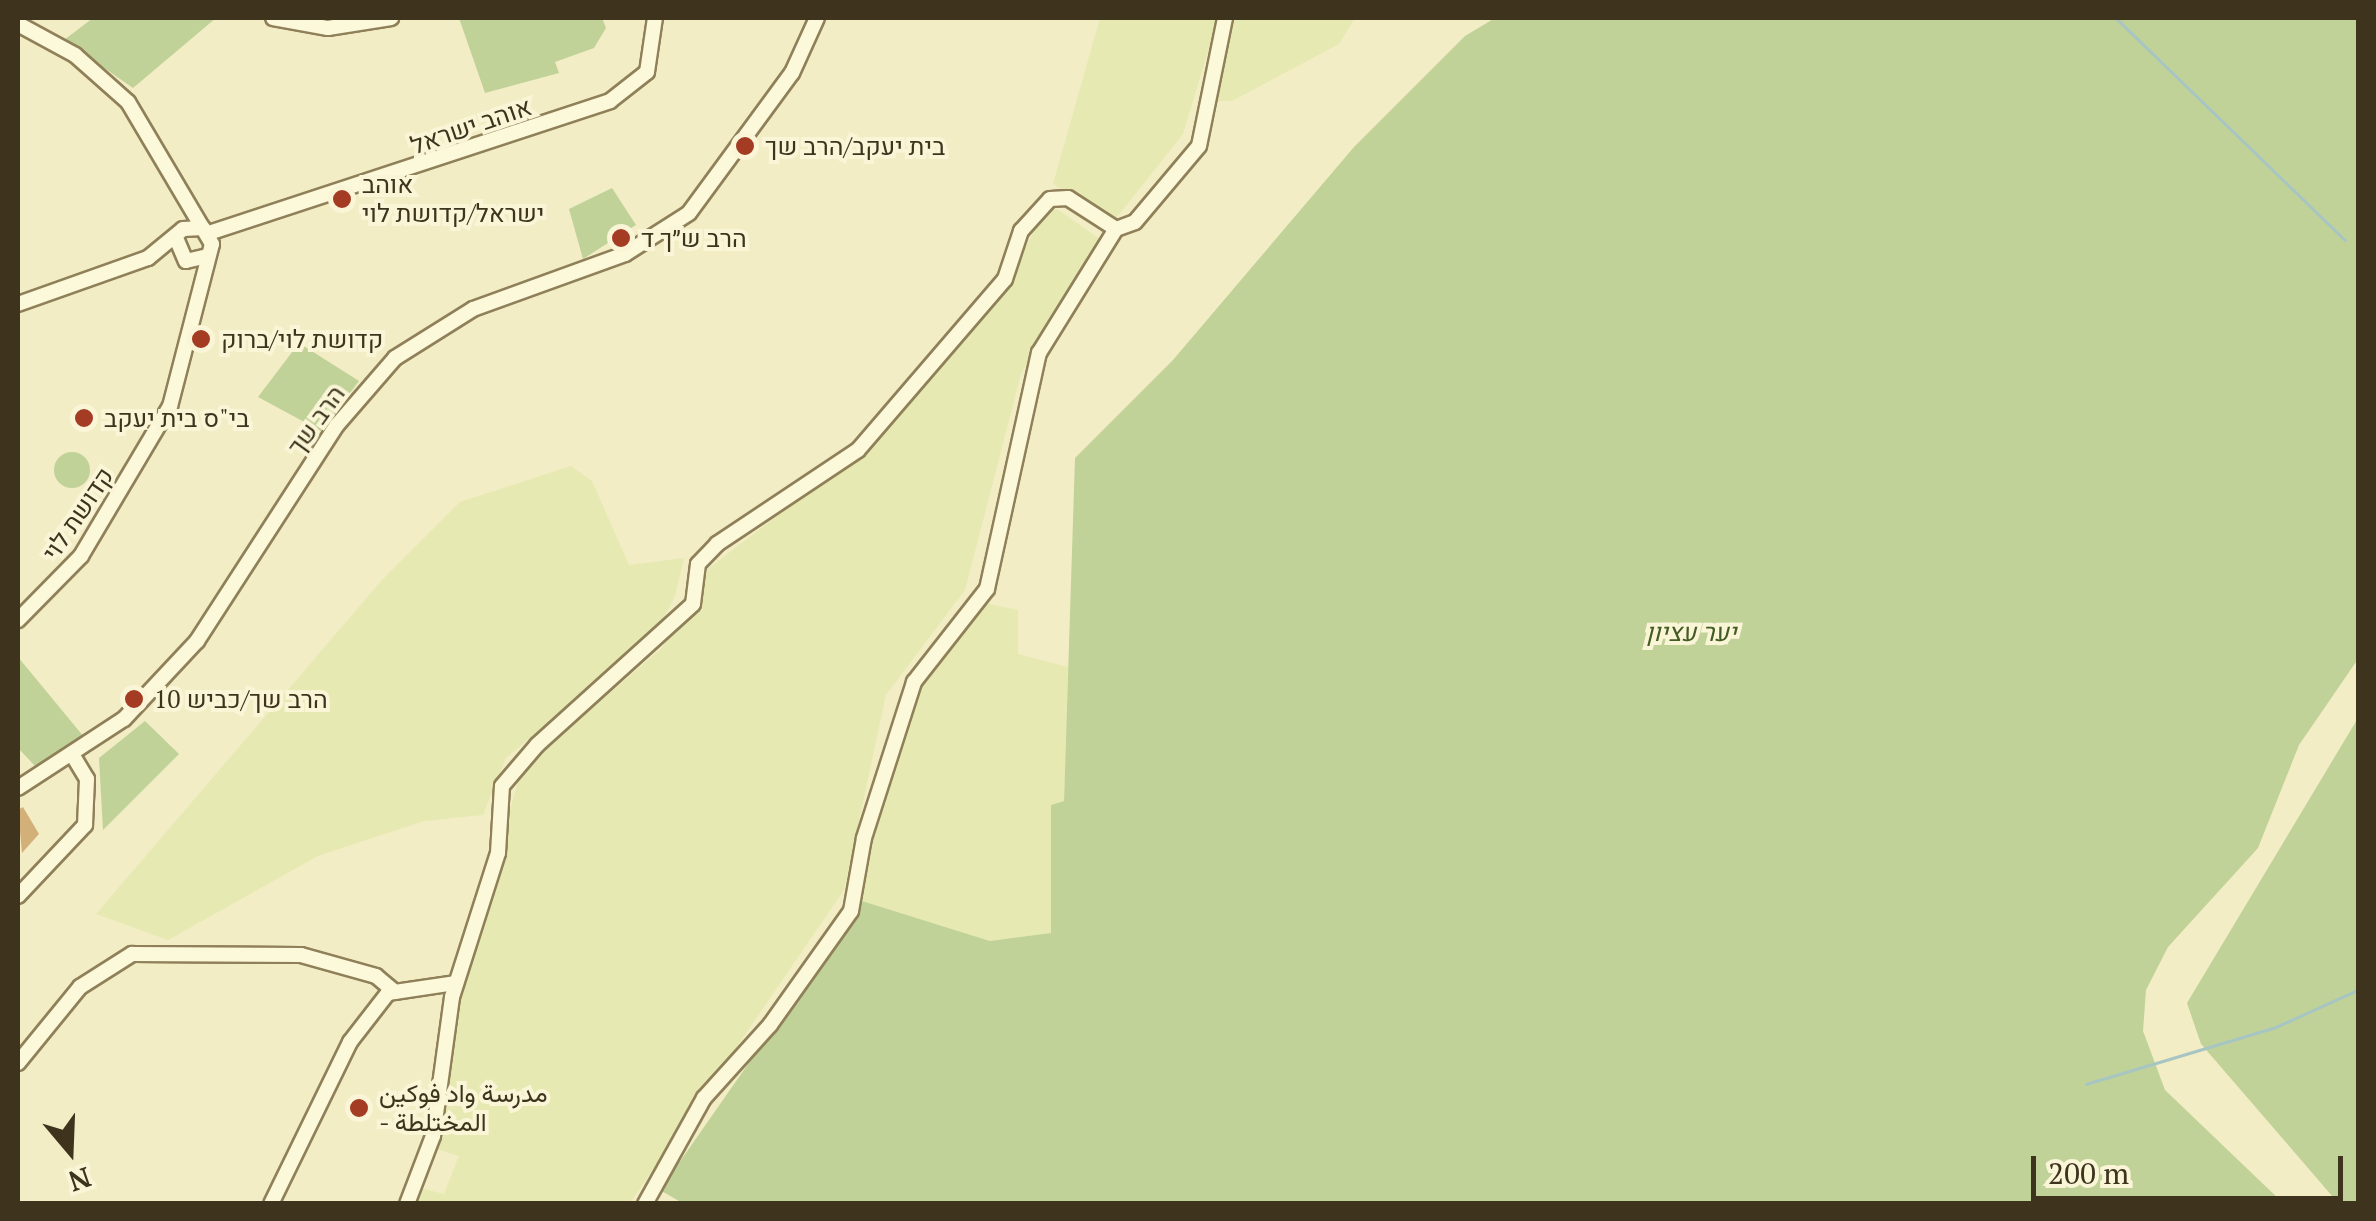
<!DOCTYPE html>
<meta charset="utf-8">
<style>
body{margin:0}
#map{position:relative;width:2376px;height:1221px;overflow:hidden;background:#f2edc5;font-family:"PT Serif",Vazirmatn,Heebo,serif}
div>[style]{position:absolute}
.farmland>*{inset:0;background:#e7e9b2}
.green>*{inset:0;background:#c0d298}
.round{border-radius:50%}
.stream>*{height:2.5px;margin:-1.25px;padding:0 1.25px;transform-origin:1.25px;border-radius:1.25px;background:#a7c5c2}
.building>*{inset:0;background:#d3b078}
.roads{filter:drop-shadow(2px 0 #8f8059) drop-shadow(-2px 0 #8f8059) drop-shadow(0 2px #8f8059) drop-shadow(0 -2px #8f8059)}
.minor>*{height:14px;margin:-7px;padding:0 7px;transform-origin:7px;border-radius:7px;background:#fcf8da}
.dots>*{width:28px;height:28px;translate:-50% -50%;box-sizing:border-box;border:5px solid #f9f5d6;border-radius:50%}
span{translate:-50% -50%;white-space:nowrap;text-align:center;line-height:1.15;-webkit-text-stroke:8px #f9f5d6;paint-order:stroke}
.street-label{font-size:25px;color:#3e341e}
.poi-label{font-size:25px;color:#3e341e}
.left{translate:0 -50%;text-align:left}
.park-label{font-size:25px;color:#435c23;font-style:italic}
.frame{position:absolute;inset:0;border:20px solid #3e341e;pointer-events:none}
.north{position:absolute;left:20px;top:1101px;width:100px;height:100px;-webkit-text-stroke:8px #f9f5d6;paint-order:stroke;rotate:161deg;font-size:28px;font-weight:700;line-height:40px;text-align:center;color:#3e341e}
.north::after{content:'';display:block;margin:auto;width:35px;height:45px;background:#3e341e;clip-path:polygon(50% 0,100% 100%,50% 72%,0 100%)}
.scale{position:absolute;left:2031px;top:1156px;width:312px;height:45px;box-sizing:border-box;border:5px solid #3e341e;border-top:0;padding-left:12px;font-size:30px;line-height:35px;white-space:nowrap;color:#3e341e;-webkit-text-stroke:8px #f9f5d6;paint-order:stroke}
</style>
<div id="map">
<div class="farmland">
<div style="clip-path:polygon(1100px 18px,1218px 18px,1183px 134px,1114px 221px,1053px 184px)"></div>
<div style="clip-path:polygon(1235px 18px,1355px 18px,1339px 44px,1232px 101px,1213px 101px)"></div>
<div style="clip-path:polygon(1048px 203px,1100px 239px,1021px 374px,965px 590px,886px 695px,844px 890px,630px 1203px,406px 1204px,416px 1187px,444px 1194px,459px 1156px,421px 1144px,435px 1060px,522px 769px,662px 648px,709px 568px,865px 449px,1011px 276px)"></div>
<div style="clip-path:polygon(571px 466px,592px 481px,629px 565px,684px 558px,675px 596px,657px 631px,506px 758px,483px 815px,424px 821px,318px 856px,168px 940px,96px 914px,381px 581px,460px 502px)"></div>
<div style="clip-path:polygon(979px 602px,1018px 610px,1018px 654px,1068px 667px,1064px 801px,1051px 805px,1051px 933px,990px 941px,862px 901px,900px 699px)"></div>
</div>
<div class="green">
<div style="clip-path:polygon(93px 18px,216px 18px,133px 88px,64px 40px)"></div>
<div style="clip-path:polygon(459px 18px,602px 18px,606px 28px,594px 48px,555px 62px,559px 73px,485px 93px)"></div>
<div style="clip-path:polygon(1495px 18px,2358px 18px,2358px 659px,2299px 745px,2258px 848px,2168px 947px,2146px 990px,2143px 1031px,2165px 1090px,2283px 1203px,684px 1204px,660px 1190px,862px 901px,990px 941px,1051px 933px,1051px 805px,1064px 801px,1075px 458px,1173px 360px,1354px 147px,1465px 36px)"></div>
<div style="clip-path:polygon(612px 188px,636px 225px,583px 259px,569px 209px)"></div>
<div style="clip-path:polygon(299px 343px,359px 381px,321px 431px,258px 397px)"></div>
<div class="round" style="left:54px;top:452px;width:36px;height:36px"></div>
<div style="clip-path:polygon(18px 657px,84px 737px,36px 767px,18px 748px)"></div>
<div style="clip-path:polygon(2358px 718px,2358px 1203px,2339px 1204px,2201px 1044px,2187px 1003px)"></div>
<div style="clip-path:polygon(145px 721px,179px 754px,103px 830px,99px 758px)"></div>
</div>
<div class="stream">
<div style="left:2116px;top:18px;width:319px;rotate:44.1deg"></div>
<div style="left:2086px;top:1084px;width:198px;rotate:-16.7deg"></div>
<div style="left:2276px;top:1027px;width:90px;rotate:-24.3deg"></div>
</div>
<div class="building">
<div style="clip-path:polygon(23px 807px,39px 834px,22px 853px,18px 810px)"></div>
</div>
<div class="roads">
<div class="minor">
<div style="left:273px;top:18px;width:56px;rotate:10.3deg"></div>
<div style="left:328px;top:28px;width:64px;rotate:-9deg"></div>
<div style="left:18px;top:24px;width:65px;rotate:28.5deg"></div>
<div style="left:75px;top:55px;width:71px;rotate:41.6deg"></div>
<div style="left:128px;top:102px;width:165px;rotate:59.4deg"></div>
<div style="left:212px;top:244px;width:167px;rotate:104.5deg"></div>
<div style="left:170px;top:406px;width:174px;rotate:120.7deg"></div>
<div style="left:81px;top:556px;width:90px;rotate:134.5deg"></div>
<div style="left:209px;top:233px;width:422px;rotate:-18.2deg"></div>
<div style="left:610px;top:101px;width:47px;rotate:-38.1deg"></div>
<div style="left:647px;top:72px;width:55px;rotate:-81.6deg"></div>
<div style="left:176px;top:238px;width:25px;rotate:67deg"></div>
<div style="left:186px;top:261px;width:22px;rotate:-13deg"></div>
<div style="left:18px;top:304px;width:138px;rotate:-19.5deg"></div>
<div style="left:148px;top:258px;width:45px;rotate:-39.6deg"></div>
<div style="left:183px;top:229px;width:20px;rotate:-3deg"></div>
<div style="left:18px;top:788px;width:126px;rotate:-33.1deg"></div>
<div style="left:124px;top:719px;width:107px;rotate:-46.9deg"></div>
<div style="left:197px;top:641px;width:257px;rotate:-57.1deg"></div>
<div style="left:337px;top:425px;width:89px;rotate:-49.1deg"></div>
<div style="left:395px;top:358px;width:92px;rotate:-32.1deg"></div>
<div style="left:473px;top:309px;width:162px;rotate:-19.9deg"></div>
<div style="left:625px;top:254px;width:76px;rotate:-32.6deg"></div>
<div style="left:689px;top:213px;width:174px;rotate:-53.7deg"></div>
<div style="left:792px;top:73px;width:60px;rotate:-65.6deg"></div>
<div style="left:18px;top:896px;width:98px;rotate:-46.7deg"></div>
<div style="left:85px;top:825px;width:46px;rotate:-87.5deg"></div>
<div style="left:87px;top:779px;width:27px;rotate:-121deg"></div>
<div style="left:18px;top:1063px;width:98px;rotate:-50.8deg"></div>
<div style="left:80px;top:987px;width:62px;rotate:-32.4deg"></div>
<div style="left:132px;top:954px;width:169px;rotate:0.3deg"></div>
<div style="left:301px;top:955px;width:78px;rotate:15.6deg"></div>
<div style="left:376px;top:976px;width:25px;rotate:40deg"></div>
<div style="left:271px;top:1204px;width:180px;rotate:-64deg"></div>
<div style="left:350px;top:1042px;width:62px;rotate:-52.2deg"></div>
<div style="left:388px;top:993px;width:69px;rotate:-8.4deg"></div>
<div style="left:407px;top:1204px;width:73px;rotate:-69.1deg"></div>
<div style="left:433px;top:1136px;width:140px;rotate:-82.2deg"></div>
<div style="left:452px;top:997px;width:151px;rotate:-72.3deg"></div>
<div style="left:498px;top:853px;width:67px;rotate:-86.6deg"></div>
<div style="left:502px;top:786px;width:54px;rotate:-49.5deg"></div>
<div style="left:537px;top:745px;width:210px;rotate:-42.1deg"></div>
<div style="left:693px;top:604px;width:40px;rotate:-82.9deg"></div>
<div style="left:698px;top:564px;width:28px;rotate:-46deg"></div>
<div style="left:717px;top:544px;width:169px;rotate:-33.7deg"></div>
<div style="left:858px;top:450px;width:225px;rotate:-49.3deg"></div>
<div style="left:1005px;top:279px;width:51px;rotate:-71.6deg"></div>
<div style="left:1021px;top:231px;width:43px;rotate:-47.8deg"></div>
<div style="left:1050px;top:199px;width:18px;rotate:-3deg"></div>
<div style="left:1068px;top:198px;width:57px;rotate:32.9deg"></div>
<div style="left:645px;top:1204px;width:121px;rotate:-60.9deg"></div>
<div style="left:704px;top:1098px;width:98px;rotate:-47.9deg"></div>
<div style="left:770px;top:1025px;width:140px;rotate:-54.6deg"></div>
<div style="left:851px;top:911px;width:74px;rotate:-79.9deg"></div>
<div style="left:864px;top:838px;width:164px;rotate:-72.2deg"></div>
<div style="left:914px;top:682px;width:118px;rotate:-51.9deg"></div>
<div style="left:987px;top:589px;width:242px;rotate:-77.6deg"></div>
<div style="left:1039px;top:353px;width:146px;rotate:-58.2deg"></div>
<div style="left:1116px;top:229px;width:20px;rotate:-20deg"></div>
<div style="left:1135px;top:222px;width:99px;rotate:-49.9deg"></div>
<div style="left:1199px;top:146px;width:131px;rotate:-78.5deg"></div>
</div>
</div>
<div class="dots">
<div style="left:745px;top:146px;background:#a43b23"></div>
<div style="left:342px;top:199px;background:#a43b23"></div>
<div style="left:621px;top:238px;background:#a43b23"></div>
<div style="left:201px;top:339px;background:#a43b23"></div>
<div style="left:84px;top:418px;background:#a43b23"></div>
<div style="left:134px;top:699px;background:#a43b23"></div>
<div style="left:359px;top:1108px;background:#a43b23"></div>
</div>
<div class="street-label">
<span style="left:471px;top:126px;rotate:-19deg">אוהב ישראל</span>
<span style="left:316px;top:420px;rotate:-54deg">הרב שך</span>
<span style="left:78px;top:514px;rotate:-56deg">קדושת לוי</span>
</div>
<div class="poi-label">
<span class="left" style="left:765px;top:146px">בית יעקב/הרב שך</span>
<span class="left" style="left:362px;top:199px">אוהב<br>ישראל/קדושת לוי</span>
<span class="left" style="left:641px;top:238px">הרב ש״ך ד</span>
<span class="left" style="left:221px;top:339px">קדושת לוי/ברוק</span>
<span class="left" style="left:104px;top:418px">בי"ס בית יעקב</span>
<span class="left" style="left:154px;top:699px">הרב שך/כביש 10</span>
<span class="left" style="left:379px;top:1108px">مدرسة واد فوكين<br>- المختلطة</span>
</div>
<div class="park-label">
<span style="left:1691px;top:632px">יער עציון</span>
</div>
<div class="frame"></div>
<div class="north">N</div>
<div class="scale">200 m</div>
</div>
